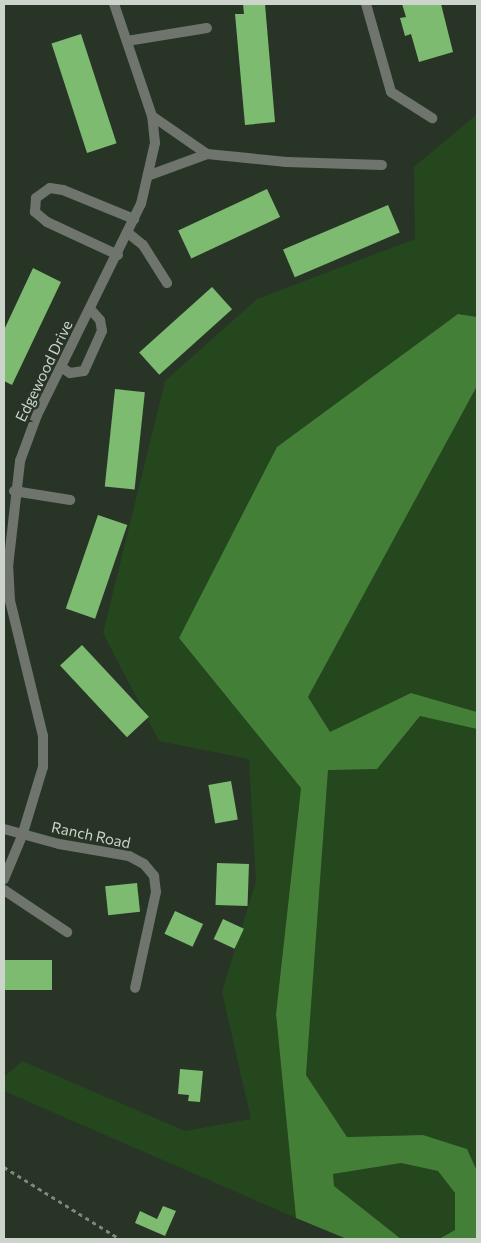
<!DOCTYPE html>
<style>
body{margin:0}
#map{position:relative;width:481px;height:1243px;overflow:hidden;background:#283526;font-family:Commissioner,sans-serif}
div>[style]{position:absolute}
.green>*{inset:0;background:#24471d}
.water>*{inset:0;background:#447f38}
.building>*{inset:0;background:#7dbb71;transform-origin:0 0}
.path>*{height:3px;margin-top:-1.5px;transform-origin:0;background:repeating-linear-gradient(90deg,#7d877b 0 4px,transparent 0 8px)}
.lane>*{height:10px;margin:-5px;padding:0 5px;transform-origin:5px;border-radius:5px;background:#6f756d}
.street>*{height:10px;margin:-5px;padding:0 5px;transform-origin:5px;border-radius:5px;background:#6f756d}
span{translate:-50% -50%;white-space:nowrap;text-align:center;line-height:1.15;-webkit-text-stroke:5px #283526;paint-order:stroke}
.street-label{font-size:15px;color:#cdd4cb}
.frame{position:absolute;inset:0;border:5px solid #cdd4cb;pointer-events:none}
</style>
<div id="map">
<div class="green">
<div style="clip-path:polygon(477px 102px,477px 317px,458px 314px,179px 638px,301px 788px,276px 1014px,296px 1218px,4px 1091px,4px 1077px,22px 1061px,185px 1131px,251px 1119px,222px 992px,256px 881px,249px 759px,159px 741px,103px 633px,165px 381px,257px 299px,415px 239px,414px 167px,476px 115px)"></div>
<div style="clip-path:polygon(477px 386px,477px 712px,411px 693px,330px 733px,308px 697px)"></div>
<div style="clip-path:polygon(420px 716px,477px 729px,477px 1171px,467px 1149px,423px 1135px,347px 1137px,306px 1075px,328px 769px,377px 768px)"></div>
<div style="clip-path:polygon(401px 1163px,438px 1171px,455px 1193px,455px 1230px,439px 1239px,401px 1239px,334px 1186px,333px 1174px)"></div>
</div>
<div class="water">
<div style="clip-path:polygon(458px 314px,477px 317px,477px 386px,308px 697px,330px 732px,411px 693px,477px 712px,477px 729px,420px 716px,377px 769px,328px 770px,306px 1075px,347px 1137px,423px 1135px,467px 1149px,477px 1171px,477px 1239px,439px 1239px,455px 1230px,455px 1193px,438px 1171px,401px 1163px,333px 1174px,334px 1186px,401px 1239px,347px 1239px,296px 1218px,276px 1014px,301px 788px,179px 638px,277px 447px)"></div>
</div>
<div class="building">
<div style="clip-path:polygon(243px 4px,265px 4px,275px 122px,245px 125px,235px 14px,244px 14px)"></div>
<div style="clip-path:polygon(402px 4px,441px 4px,453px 52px,419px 62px,411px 34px,405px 36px,400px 18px,406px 17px)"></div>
<div style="left:81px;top:34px;width:115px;height:31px;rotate:72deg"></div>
<div style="left:267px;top:189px;width:31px;height:98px;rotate:65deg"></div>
<div style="left:388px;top:205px;width:30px;height:114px;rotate:67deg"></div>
<div style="clip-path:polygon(33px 268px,61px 282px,12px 385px,4px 381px,4px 330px)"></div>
<div style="left:212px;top:287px;width:30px;height:98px;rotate:48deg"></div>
<div style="left:115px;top:389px;width:30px;height:98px;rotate:6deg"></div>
<div style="left:98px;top:515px;width:31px;height:99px;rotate:19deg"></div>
<div style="left:82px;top:645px;width:98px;height:30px;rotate:47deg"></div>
<div style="left:231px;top:781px;width:39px;height:23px;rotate:80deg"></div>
<div style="left:217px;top:863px;width:32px;height:42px;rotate:2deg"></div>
<div style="left:137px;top:883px;width:29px;height:32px;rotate:84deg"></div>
<div style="left:175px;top:911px;width:31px;height:25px;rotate:25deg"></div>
<div style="left:223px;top:919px;width:23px;height:22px;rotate:25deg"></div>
<div style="left:52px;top:960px;width:30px;height:48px;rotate:90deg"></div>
<div style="clip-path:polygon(180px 1069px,203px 1071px,200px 1102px,188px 1101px,189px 1095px,178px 1094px)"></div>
<div style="clip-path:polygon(163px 1206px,176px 1211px,165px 1236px,135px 1223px,140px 1211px,157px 1219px)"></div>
</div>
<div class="path">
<div style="left:4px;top:1167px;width:137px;rotate:31.8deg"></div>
</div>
<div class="lane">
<div style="left:366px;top:4px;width:91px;rotate:74.1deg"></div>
<div style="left:391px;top:92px;width:49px;rotate:32.4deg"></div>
<div style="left:127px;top:41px;width:81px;rotate:-9.2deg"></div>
<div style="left:152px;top:116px;width:67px;rotate:34.6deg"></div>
<div style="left:150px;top:175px;width:61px;rotate:-20.2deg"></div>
<div style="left:207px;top:154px;width:80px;rotate:5.7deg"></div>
<div style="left:287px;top:162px;width:95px;rotate:1.8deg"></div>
<div style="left:128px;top:233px;width:19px;rotate:39deg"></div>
<div style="left:143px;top:245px;width:45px;rotate:57.7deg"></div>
<div style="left:118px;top:255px;width:78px;rotate:-155.1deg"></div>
<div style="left:47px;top:222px;width:16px;rotate:-140deg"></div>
<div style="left:35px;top:212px;width:14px;rotate:-86deg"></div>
<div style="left:36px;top:198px;width:17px;rotate:-36deg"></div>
<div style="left:50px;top:188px;width:13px;rotate:9deg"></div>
<div style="left:63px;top:190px;width:77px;rotate:22.2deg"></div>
<div style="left:61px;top:367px;width:11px;rotate:34deg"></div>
<div style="left:70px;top:373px;width:14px;rotate:-8deg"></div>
<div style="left:84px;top:371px;width:44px;rotate:-65.8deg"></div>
<div style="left:102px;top:331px;width:11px;rotate:-100deg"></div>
<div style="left:100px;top:320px;width:15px;rotate:-132deg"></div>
<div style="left:14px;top:491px;width:57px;rotate:9.1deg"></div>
<div style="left:4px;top:890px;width:76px;rotate:33.7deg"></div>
</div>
<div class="street">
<div style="left:4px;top:829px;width:57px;rotate:15.3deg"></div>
<div style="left:59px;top:844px;width:71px;rotate:9.7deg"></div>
<div style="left:129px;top:856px;width:17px;rotate:28deg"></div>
<div style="left:144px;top:864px;width:16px;rotate:50deg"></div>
<div style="left:154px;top:876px;width:16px;rotate:83deg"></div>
<div style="left:156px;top:892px;width:98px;rotate:102.3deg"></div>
<div style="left:4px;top:879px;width:47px;rotate:-67.3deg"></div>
<div style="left:22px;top:836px;width:72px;rotate:-73.1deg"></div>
<div style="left:43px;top:767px;width:31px;rotate:-90deg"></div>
<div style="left:43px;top:736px;width:139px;rotate:-103.7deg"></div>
<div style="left:10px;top:601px;width:34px;rotate:-93deg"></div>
<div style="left:8px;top:567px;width:107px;rotate:-83.5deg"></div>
<div style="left:20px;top:461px;width:49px;rotate:-69.7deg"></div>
<div style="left:37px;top:415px;width:235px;rotate:-63.8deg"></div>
<div style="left:141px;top:204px;width:63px;rotate:-77.1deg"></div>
<div style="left:155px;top:143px;width:27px;rotate:-96deg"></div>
<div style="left:152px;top:116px;width:118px;rotate:-108.7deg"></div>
</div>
<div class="street-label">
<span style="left:44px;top:371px;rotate:-64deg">Edgewood Drive</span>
<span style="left:91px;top:835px;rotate:12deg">Ranch Road</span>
</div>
<div class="frame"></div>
</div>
